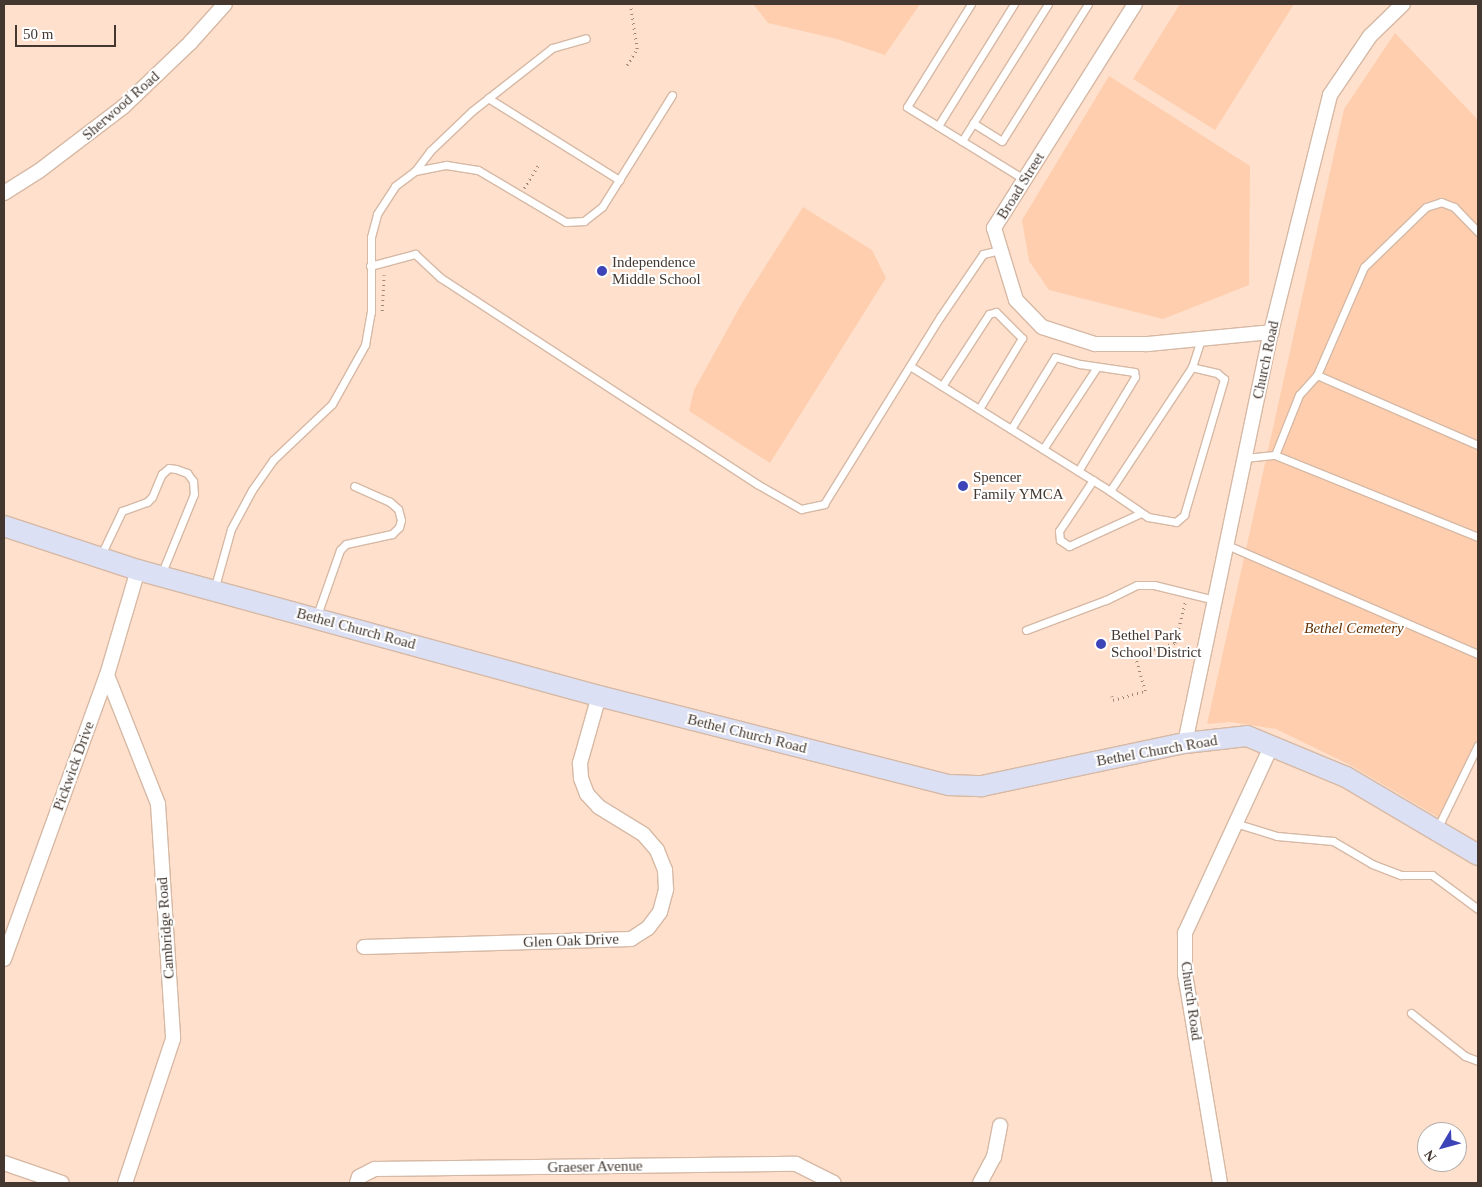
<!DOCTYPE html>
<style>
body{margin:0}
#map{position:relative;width:1482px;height:1187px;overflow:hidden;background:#ffe0cc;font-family:"Times New Roman",serif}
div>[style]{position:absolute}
.green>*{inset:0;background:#feceae}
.path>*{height:2.5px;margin-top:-1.25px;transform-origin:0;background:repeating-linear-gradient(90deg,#9c8779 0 1px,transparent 0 5px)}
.roads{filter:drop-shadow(1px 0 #d6b9a5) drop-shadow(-1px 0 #d6b9a5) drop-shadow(0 1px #d6b9a5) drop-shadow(0 -1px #d6b9a5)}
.lane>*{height:7px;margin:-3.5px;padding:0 3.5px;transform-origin:3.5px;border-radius:3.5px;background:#fff}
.street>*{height:14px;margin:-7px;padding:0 7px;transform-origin:7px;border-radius:7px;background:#fff}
.secondary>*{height:20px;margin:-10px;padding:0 10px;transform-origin:10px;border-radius:10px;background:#dce0f4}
.dots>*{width:14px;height:14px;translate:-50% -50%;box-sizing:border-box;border:2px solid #fff;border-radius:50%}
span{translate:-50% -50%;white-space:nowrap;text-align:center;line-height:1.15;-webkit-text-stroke:4px #fff;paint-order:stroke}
.street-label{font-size:15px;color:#43372f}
.poi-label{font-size:15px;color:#43372f}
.left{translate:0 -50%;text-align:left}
.park-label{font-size:15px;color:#633000;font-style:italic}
.frame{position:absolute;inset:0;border:5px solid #43372f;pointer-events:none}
.north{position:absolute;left:1417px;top:1122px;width:50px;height:50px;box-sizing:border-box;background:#fff;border:1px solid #b4afac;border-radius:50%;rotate:233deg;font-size:14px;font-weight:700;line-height:20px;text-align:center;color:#43372f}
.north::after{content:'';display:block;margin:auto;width:18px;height:22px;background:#3c44b8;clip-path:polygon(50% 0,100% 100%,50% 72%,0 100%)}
.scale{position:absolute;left:15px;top:25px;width:101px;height:22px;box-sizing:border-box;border:2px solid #43372f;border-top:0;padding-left:6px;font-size:15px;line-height:18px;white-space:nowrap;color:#43372f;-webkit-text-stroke:4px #fff;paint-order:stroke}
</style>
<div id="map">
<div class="green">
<div style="clip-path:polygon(753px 4px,920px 4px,885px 55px,837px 39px,768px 23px)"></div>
<div style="clip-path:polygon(1180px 4px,1294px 4px,1215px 130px,1133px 79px)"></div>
<div style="clip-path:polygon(1395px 33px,1478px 120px,1478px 755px,1443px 820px,1350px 765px,1276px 729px,1231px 722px,1207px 724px,1344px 109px)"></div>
<div style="clip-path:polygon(1109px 76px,1250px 166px,1249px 285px,1163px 319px,1049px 290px,1029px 261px,1022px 220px)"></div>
<div style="clip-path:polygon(803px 207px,872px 250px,886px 278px,770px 463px,689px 411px,694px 390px,742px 303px)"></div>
</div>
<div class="path">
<div style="left:627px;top:65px;width:19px;rotate:-58deg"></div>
<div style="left:637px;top:49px;width:46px;rotate:-98.8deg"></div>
<div style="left:524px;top:188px;width:26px;rotate:-58deg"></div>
<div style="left:382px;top:311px;width:36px;rotate:-87deg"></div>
<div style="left:1112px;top:696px;width:4px;rotate:76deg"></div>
<div style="left:1113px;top:700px;width:33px;rotate:-16deg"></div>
<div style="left:1145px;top:691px;width:37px;rotate:-106deg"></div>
<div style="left:1135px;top:655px;width:42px;rotate:-16.7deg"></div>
<div style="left:1175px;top:643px;width:42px;rotate:-76.3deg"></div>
</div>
<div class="roads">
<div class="lane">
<div style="left:971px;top:4px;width:121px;rotate:121.9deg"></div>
<div style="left:907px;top:107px;width:139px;rotate:31.7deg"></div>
<div style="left:488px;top:98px;width:155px;rotate:32deg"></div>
<div style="left:973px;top:123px;width:34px;rotate:32deg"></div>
<div style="left:1002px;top:141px;width:162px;rotate:-57.9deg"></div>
<div style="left:938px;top:126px;width:144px;rotate:-58.1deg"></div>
<div style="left:962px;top:141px;width:162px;rotate:-57.9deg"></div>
<div style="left:415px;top:171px;width:32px;rotate:-11deg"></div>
<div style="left:446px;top:165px;width:32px;rotate:9deg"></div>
<div style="left:478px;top:170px;width:102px;rotate:30.6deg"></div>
<div style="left:566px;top:222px;width:18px;rotate:-3deg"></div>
<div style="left:584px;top:221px;width:23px;rotate:-38deg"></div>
<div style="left:602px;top:207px;width:132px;rotate:-58deg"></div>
<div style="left:370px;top:266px;width:47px;rotate:-14.9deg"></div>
<div style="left:415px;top:254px;width:35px;rotate:43deg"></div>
<div style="left:441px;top:278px;width:377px;rotate:33.1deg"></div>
<div style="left:757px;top:484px;width:51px;rotate:29.6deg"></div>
<div style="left:801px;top:509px;width:24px;rotate:-12deg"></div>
<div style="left:824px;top:504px;width:220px;rotate:-58.2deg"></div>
<div style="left:940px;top:317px;width:76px;rotate:-55.7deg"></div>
<div style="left:983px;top:254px;width:18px;rotate:-13deg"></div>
<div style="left:910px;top:366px;width:236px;rotate:32deg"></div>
<div style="left:1110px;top:491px;width:149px;rotate:-56.5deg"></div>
<div style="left:1192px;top:367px;width:29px;rotate:-72deg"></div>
<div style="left:1317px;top:375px;width:176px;rotate:23.5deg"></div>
<div style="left:942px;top:386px;width:86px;rotate:-56.9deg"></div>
<div style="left:989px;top:314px;width:7px;rotate:-16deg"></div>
<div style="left:996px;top:312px;width:37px;rotate:45deg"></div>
<div style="left:1022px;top:338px;width:83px;rotate:121.2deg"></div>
<div style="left:1011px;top:429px;width:84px;rotate:-58.6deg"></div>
<div style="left:1055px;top:357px;width:26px;rotate:16deg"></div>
<div style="left:1080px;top:364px;width:55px;rotate:8.4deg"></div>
<div style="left:1134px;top:372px;width:5px;rotate:79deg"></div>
<div style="left:1135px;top:377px;width:110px;rotate:121.2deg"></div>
<div style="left:1043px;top:449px;width:98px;rotate:-56.6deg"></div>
<div style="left:1275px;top:455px;width:65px;rotate:-68.2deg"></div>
<div style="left:1299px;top:395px;width:27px;rotate:-48deg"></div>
<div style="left:1317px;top:375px;width:118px;rotate:-66.5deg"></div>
<div style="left:1364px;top:267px;width:86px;rotate:-44.1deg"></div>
<div style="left:1426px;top:207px;width:16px;rotate:-18deg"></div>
<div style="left:1441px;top:202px;width:14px;rotate:21deg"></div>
<div style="left:1454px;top:207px;width:35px;rotate:46deg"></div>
<div style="left:1245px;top:458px;width:30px;rotate:-6deg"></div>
<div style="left:1275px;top:455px;width:219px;rotate:22deg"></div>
<div style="left:1093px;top:480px;width:61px;rotate:123.7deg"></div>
<div style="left:1059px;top:531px;width:9px;rotate:84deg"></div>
<div style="left:1060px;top:540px;width:11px;rotate:34deg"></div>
<div style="left:1069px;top:546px;width:79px;rotate:-24.6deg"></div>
<div style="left:1110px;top:491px;width:46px;rotate:34.4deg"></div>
<div style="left:1148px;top:517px;width:28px;rotate:10deg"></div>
<div style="left:1176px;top:522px;width:11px;rotate:-41deg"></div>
<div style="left:1184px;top:515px;width:142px;rotate:-73.6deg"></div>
<div style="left:1224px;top:379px;width:9px;rotate:-139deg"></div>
<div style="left:1217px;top:373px;width:26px;rotate:-167deg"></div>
<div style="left:1227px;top:545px;width:274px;rotate:23.5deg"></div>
<div style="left:101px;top:555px;width:49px;rotate:-64.5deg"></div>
<div style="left:122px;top:511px;width:27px;rotate:-20deg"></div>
<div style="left:147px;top:502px;width:7px;rotate:-45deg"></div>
<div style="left:152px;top:497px;width:25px;rotate:-67deg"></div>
<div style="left:162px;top:474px;width:9px;rotate:-41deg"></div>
<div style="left:169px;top:468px;width:7px;rotate:8deg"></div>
<div style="left:176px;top:469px;width:12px;rotate:20deg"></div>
<div style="left:187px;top:473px;width:10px;rotate:53deg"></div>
<div style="left:193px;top:481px;width:13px;rotate:86deg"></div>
<div style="left:194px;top:494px;width:87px;rotate:112.2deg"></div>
<div style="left:214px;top:590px;width:63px;rotate:-74.4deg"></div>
<div style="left:231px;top:529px;width:44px;rotate:-61.7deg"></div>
<div style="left:252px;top:490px;width:37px;rotate:-55deg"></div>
<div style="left:273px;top:460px;width:81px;rotate:-43.5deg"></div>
<div style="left:332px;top:404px;width:68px;rotate:-60.8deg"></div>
<div style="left:365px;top:345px;width:34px;rotate:-80deg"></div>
<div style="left:371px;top:312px;width:75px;rotate:-90deg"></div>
<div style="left:371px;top:237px;width:24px;rotate:-75deg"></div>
<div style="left:377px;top:214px;width:33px;rotate:-57deg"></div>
<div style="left:395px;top:186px;width:25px;rotate:-37deg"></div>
<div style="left:415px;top:171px;width:25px;rotate:-53deg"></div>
<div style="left:430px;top:151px;width:58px;rotate:-43.6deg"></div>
<div style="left:472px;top:111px;width:102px;rotate:-38.2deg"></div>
<div style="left:552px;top:48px;width:35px;rotate:-16deg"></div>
<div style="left:316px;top:618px;width:72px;rotate:-70.6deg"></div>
<div style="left:340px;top:550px;width:8px;rotate:-45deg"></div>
<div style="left:346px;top:544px;width:47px;rotate:-12.3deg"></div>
<div style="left:392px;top:534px;width:10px;rotate:-45deg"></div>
<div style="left:399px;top:527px;width:7px;rotate:-74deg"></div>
<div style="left:401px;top:520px;width:11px;rotate:-105deg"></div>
<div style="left:398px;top:509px;width:11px;rotate:-139deg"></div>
<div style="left:390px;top:502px;width:39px;rotate:-156deg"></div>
<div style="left:1026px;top:630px;width:85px;rotate:-20.6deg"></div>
<div style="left:1106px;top:600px;width:34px;rotate:-26deg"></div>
<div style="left:1137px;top:585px;width:17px"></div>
<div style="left:1154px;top:585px;width:63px;rotate:13.8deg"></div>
<div style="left:1235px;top:823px;width:44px;rotate:17.2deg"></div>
<div style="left:1277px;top:836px;width:56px;rotate:5.1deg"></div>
<div style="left:1333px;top:841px;width:45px;rotate:30.5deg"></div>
<div style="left:1372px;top:864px;width:31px;rotate:21deg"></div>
<div style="left:1401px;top:875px;width:31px"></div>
<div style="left:1432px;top:875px;width:57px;rotate:36.5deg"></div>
<div style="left:1437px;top:829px;width:93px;rotate:-64deg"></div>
<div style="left:1411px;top:1013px;width:69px;rotate:38.5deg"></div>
<div style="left:1465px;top:1056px;width:14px;rotate:21deg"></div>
</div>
<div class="street">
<div style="left:1135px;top:4px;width:265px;rotate:122.2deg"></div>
<div style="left:994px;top:228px;width:75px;rotate:73deg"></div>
<div style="left:1016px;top:300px;width:37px;rotate:46deg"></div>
<div style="left:1042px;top:327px;width:56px;rotate:17.8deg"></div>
<div style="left:1095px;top:344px;width:52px"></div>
<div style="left:1147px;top:344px;width:125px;rotate:-5.5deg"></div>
<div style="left:4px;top:193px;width:41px;rotate:-32.2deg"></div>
<div style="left:39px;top:171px;width:106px;rotate:-37.3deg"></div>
<div style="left:123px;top:107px;width:93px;rotate:-43.7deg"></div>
<div style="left:190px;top:43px;width:52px;rotate:-48.1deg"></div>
<div style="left:107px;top:675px;width:139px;rotate:68.4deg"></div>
<div style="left:158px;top:804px;width:235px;rotate:86.3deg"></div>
<div style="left:173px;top:1039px;width:152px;rotate:108.4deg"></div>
<div style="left:1185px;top:743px;width:420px;rotate:-78.2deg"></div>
<div style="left:1271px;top:332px;width:244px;rotate:-76deg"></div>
<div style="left:1330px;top:95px;width:71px;rotate:-55.9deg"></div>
<div style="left:1370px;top:36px;width:46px;rotate:-44.1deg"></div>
<div style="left:364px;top:947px;width:267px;rotate:-1.7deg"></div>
<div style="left:631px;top:939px;width:20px;rotate:-33deg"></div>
<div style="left:648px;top:928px;width:20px;rotate:-53deg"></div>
<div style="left:660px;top:912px;width:24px;rotate:-75deg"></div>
<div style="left:666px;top:889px;width:19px;rotate:-93deg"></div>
<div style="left:665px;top:870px;width:22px;rotate:-112deg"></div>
<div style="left:657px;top:850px;width:21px;rotate:-131deg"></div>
<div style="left:643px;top:834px;width:52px;rotate:-148.5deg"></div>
<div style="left:599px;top:807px;width:18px;rotate:-133deg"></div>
<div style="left:587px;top:794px;width:17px;rotate:-111deg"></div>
<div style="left:581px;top:778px;width:15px;rotate:-94deg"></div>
<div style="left:580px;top:763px;width:70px;rotate:-74.2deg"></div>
<div style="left:4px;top:959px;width:302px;rotate:-70.1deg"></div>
<div style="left:107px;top:675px;width:109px;rotate:-73.6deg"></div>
<div style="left:4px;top:1163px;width:61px;rotate:19deg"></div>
<div style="left:357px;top:1183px;width:6px;rotate:-72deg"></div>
<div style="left:359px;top:1177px;width:18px;rotate:-27deg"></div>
<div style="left:375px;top:1169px;width:421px;rotate:-0.7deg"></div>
<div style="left:796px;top:1164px;width:42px;rotate:26.6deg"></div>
<div style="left:980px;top:1183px;width:30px;rotate:-62deg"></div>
<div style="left:994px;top:1157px;width:32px;rotate:-79deg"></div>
<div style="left:1220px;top:1183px;width:212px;rotate:-99.5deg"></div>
<div style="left:1185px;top:974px;width:41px;rotate:-90deg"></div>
<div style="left:1185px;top:933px;width:207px;rotate:-65.2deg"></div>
</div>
<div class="secondary">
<div style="left:4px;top:526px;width:141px;rotate:18.2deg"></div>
<div style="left:138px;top:570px;width:478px;rotate:15.3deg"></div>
<div style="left:599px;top:696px;width:361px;rotate:14.3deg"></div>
<div style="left:949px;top:785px;width:33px;rotate:2deg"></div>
<div style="left:982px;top:786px;width:208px;rotate:-12deg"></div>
<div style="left:1185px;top:743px;width:62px;rotate:-6.4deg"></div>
<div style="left:1247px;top:736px;width:107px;rotate:22.5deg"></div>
<div style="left:1346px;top:777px;width:153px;rotate:30.6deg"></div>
</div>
</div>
<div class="dots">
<div style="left:602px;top:271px;background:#3c44b8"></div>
<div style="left:963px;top:486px;background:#3c44b8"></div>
<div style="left:1101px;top:644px;background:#3c44b8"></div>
</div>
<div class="street-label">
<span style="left:121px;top:106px;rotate:-41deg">Sherwood Road</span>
<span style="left:1021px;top:186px;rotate:-58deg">Broad Street</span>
<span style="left:1266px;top:360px;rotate:-78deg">Church Road</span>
<span style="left:356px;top:629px;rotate:15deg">Bethel Church Road</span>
<span style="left:747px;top:734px;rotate:14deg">Bethel Church Road</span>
<span style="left:1157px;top:751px;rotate:-10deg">Bethel Church Road</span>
<span style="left:74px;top:766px;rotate:-70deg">Pickwick Drive</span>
<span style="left:166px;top:928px;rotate:-94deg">Cambridge Road</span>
<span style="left:571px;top:941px;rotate:-2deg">Glen Oak Drive</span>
<span style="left:1191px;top:1001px;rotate:82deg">Church Road</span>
<span style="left:595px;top:1167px;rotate:-1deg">Graeser Avenue</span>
</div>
<div class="poi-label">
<span class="left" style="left:612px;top:271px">Independence<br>Middle School</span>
<span class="left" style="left:973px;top:486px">Spencer<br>Family YMCA</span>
<span class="left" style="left:1111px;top:644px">Bethel Park<br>School District</span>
</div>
<div class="park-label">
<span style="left:1354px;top:629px">Bethel Cemetery</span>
</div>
<div class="frame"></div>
<div class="north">N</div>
<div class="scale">50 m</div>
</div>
